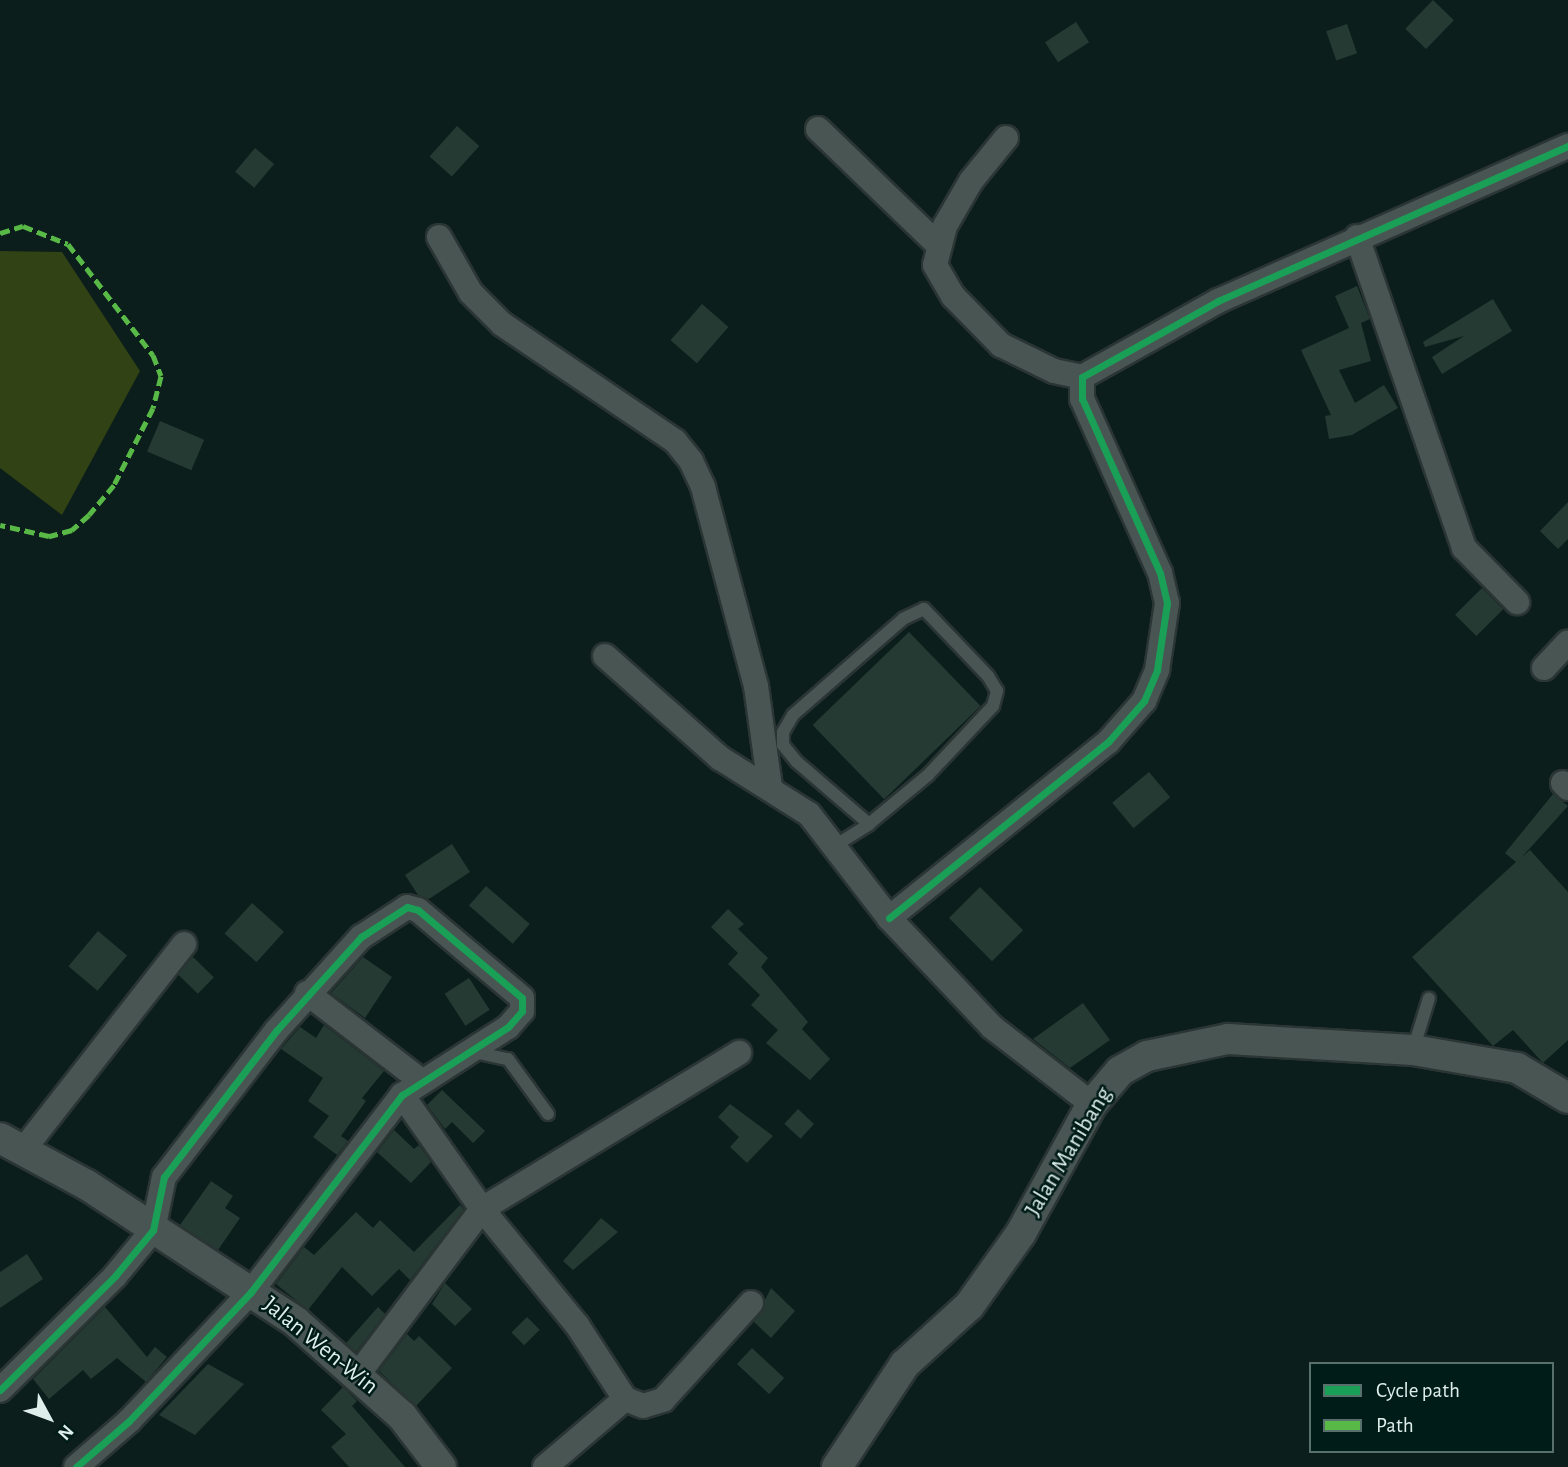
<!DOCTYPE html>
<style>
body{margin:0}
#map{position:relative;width:1568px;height:1467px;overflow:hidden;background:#0c1e1b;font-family:"Alegreya Sans",sans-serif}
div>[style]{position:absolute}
.green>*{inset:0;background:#314214}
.building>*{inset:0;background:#253a32;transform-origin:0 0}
.roads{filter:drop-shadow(2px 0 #2a3534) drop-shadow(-2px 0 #2a3534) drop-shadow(0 2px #2a3534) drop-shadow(0 -2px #2a3534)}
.service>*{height:12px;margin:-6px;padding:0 6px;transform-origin:6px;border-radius:6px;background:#485553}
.minor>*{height:24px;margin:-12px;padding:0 12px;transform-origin:12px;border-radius:12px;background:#485553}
.tertiary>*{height:30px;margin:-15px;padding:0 15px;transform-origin:15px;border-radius:15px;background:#485553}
.quiet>*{height:5px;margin-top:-2.5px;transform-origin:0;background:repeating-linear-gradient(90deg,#58b947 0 10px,transparent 0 15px)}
.cycleway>*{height:7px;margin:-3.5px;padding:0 3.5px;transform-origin:3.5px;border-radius:3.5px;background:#1a9f57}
span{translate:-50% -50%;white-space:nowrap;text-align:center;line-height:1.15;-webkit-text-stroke:5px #001c18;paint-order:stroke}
.street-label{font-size:24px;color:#ddeeeb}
.legend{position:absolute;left:1309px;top:1362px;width:245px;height:91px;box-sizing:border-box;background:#001c18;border:2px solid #58706c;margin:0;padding:9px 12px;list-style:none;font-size:21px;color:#ddeeeb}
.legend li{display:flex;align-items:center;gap:14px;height:35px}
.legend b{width:35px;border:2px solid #58706c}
.north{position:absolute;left:14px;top:1383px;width:70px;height:70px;-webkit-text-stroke:5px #001c18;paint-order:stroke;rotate:131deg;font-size:19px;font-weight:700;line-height:28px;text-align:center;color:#ddeeeb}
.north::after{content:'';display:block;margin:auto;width:24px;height:32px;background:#ddeeeb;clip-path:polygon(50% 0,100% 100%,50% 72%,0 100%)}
</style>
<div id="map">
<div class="green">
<div style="clip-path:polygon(0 251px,62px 252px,140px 371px,62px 515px,0 468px)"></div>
</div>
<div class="building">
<div style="left:1433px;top:0;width:29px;height:40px;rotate:44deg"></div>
<div style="left:1076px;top:22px;width:24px;height:37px;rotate:57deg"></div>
<div style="left:1347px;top:24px;width:31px;height:22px;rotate:71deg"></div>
<div style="left:457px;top:126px;width:30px;height:41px;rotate:42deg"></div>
<div style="left:255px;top:148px;width:25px;height:31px;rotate:40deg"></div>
<div style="clip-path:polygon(1357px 286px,1370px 319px,1361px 323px,1371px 361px,1339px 370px,1355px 403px,1384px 385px,1398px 408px,1352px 435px,1329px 439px,1325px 416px,1331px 415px,1301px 350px,1349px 328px,1335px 296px)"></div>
<div style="clip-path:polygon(1493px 299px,1512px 331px,1442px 374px,1432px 357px,1464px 336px,1425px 347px,1423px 342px)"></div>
<div style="left:702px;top:304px;width:35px;height:48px;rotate:41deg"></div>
<div style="left:160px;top:421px;width:48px;height:33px;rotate:23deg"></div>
<div style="clip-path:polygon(1568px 502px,1568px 539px,1558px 549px,1540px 531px)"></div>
<div style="left:1482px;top:588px;width:30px;height:38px;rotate:45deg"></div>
<div style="left:909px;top:632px;width:103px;height:134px;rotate:46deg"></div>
<div style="left:1149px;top:772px;width:33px;height:48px;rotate:50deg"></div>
<div style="clip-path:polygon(1553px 794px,1568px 806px,1521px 858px,1530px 850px,1568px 892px,1568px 1040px,1543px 1063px,1513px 1030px,1493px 1046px,1412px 957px,1516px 862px,1505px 853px)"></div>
<div style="clip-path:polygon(452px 844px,470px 872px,429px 899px,418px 895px,405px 875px)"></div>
<div style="left:486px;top:886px;width:58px;height:26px;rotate:41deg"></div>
<div style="left:980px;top:887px;width:61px;height:44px;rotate:45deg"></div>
<div style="left:252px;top:903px;width:43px;height:41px;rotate:42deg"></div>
<div style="clip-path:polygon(728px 909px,744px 924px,738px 929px,768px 958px,761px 967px,808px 1022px,802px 1029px,830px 1059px,810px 1080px,766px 1043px,778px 1030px,751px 1005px,760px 995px,728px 964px,738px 953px,711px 927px)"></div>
<div style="left:98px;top:931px;width:38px;height:46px;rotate:40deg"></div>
<div style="left:193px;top:957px;width:29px;height:23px;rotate:44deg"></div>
<div style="clip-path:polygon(363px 957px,392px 977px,365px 1018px,331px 993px)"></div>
<div style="left:469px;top:978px;width:38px;height:29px;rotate:57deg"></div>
<div style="clip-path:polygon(1083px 1003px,1110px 1040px,1070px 1068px,1033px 1039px)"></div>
<div style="clip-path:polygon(324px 1025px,384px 1071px,362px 1098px,366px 1101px,341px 1136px,348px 1141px,337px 1155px,313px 1137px,329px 1116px,308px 1101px,323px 1078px,281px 1049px,300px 1027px,316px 1038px)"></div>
<div style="clip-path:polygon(442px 1090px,485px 1131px,473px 1143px,452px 1122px,445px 1129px,427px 1105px)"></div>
<div style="clip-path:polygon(730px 1104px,773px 1136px,747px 1163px,730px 1147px,739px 1137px,718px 1117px)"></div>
<div style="left:798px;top:1109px;width:22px;height:20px;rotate:43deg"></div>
<div style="clip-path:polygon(394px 1130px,414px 1149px,419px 1145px,431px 1162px,411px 1183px,377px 1152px)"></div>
<div style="clip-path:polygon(211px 1181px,233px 1196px,225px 1208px,240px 1218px,218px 1250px,180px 1225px)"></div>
<div style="clip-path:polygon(460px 1205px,464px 1209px,410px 1280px,399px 1269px,372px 1296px,342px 1267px,308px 1310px,276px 1284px,304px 1247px,314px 1255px,356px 1212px,373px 1228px,380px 1220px,414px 1252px)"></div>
<div style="clip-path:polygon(601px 1218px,618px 1232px,573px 1270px,563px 1261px)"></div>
<div style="clip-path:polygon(27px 1254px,43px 1279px,0 1308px,0 1272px)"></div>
<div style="clip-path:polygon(445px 1283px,472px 1309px,455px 1326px,432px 1304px)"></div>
<div style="clip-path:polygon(771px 1288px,795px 1311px,771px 1338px,754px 1322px)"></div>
<div style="clip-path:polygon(105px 1307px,147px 1357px,155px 1347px,167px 1357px,146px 1382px,117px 1358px,91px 1379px,83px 1370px,49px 1399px,33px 1379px)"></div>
<div style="clip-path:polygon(378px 1307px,385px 1314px,356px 1352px,346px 1343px)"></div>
<div style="left:527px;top:1317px;width:18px;height:22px;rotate:45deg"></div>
<div style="clip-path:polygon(407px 1334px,414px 1341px,419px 1336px,452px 1368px,416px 1406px,379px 1371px)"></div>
<div style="left:752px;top:1348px;width:44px;height:22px;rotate:43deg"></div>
<div style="clip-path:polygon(208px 1364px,244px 1384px,195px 1435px,159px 1415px)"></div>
<div style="clip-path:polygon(343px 1387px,357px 1401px,352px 1406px,405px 1467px,349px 1467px,331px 1447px,346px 1434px,321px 1410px)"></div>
</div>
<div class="roads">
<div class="service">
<div style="left:836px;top:845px;width:39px;rotate:-32deg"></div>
<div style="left:869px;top:824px;width:77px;rotate:-39.7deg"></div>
<div style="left:928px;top:775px;width:95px;rotate:-46.7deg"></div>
<div style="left:993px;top:706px;width:16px;rotate:-75deg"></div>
<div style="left:997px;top:691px;width:17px;rotate:-121deg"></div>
<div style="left:988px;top:676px;width:93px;rotate:-133.7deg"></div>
<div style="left:924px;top:609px;width:23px;rotate:155deg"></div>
<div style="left:903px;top:619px;width:146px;rotate:138.9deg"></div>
<div style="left:793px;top:715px;width:20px;rotate:120deg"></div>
<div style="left:783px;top:732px;width:13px;rotate:90deg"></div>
<div style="left:783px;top:745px;width:22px;rotate:51deg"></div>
<div style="left:797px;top:762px;width:95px;rotate:40.7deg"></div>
<div style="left:1413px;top:1050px;width:54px;rotate:-72.9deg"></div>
<div style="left:474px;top:1052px;width:35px;rotate:12deg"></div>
<div style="left:508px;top:1059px;width:68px;rotate:54deg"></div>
</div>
<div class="minor">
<div style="left:818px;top:129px;width:168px;rotate:44deg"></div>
<div style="left:1006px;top:138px;width:55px;rotate:129.1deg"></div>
<div style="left:971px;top:181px;width:52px;rotate:120deg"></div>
<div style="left:945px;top:226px;width:40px;rotate:104.4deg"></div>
<div style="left:935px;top:265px;width:36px;rotate:60deg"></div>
<div style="left:953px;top:296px;width:69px;rotate:45.6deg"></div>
<div style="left:1001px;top:345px;width:59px;rotate:26.1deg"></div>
<div style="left:1054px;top:371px;width:29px;rotate:12deg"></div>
<div style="left:439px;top:237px;width:64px;rotate:60.3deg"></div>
<div style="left:471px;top:293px;width:44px;rotate:45deg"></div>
<div style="left:502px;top:324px;width:209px;rotate:34.1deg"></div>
<div style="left:675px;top:441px;width:26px;rotate:51deg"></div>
<div style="left:691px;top:461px;width:29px;rotate:65deg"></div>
<div style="left:703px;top:487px;width:206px;rotate:75.1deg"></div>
<div style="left:756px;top:686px;width:102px;rotate:82.1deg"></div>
<div style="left:1357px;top:237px;width:329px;rotate:71deg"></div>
<div style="left:1464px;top:548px;width:76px;rotate:45.5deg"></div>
<div style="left:605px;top:656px;width:154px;rotate:41.6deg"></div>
<div style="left:720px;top:758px;width:105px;rotate:32.2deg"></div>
<div style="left:809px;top:814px;width:131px;rotate:52.4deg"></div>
<div style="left:889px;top:918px;width:150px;rotate:46.6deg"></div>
<div style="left:992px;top:1027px;width:126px;rotate:37.6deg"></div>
<div style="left:1544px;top:668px;width:35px;rotate:-47deg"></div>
<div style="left:1563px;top:783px;width:7px;rotate:45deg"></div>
<div style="left:889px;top:918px;width:281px;rotate:-38.8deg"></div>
<div style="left:1108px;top:742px;width:55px;rotate:-48.7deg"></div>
<div style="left:1144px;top:701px;width:34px;rotate:-67deg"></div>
<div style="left:1157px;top:670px;width:68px;rotate:-81.5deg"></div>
<div style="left:1167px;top:603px;width:31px;rotate:-103deg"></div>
<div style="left:1160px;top:573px;width:191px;rotate:-114.1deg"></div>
<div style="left:1082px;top:399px;width:22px;rotate:-90deg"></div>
<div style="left:1082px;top:377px;width:156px;rotate:-29.2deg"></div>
<div style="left:1218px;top:301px;width:383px;rotate:-23.9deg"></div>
<div style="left:307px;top:993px;width:143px;rotate:37.6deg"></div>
<div style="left:402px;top:1095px;width:139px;rotate:54.9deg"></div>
<div style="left:482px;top:1209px;width:150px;rotate:50.7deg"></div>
<div style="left:577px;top:1325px;width:88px;rotate:57deg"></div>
<div style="left:24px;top:1149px;width:260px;rotate:-52deg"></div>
<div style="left:359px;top:1373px;width:205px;rotate:-53.1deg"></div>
<div style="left:482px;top:1209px;width:301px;rotate:-31.3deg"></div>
<div style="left:0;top:1390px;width:162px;rotate:-44.7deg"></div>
<div style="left:115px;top:1276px;width:60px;rotate:-50.4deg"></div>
<div style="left:153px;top:1230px;width:54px;rotate:-78.3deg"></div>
<div style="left:164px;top:1177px;width:184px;rotate:-52.5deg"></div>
<div style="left:276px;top:1031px;width:127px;rotate:-47.9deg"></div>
<div style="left:361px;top:937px;width:55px;rotate:-33.1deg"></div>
<div style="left:407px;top:907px;width:11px;rotate:15deg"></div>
<div style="left:418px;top:910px;width:136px;rotate:40.2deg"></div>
<div style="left:522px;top:998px;width:13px;rotate:90deg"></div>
<div style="left:522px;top:1011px;width:21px;rotate:131deg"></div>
<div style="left:508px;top:1027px;width:126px;rotate:147.3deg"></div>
<div style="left:402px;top:1095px;width:248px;rotate:127.5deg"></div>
<div style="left:251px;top:1292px;width:178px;rotate:133.4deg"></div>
<div style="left:129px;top:1421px;width:70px;rotate:139deg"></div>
<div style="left:545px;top:1467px;width:105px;rotate:-40.4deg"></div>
<div style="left:625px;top:1399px;width:19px;rotate:21deg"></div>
<div style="left:643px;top:1406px;width:21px;rotate:-17deg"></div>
<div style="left:663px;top:1400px;width:131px;rotate:-47.8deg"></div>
</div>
<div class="tertiary">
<div style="left:0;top:1138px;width:99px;rotate:28.4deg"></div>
<div style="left:87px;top:1185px;width:250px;rotate:33.2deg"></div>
<div style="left:296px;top:1322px;width:142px;rotate:41.6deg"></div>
<div style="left:402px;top:1416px;width:64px;rotate:52.6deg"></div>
<div style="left:837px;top:1467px;width:123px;rotate:-56.6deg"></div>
<div style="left:905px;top:1364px;width:86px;rotate:-42.2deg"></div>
<div style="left:969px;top:1306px;width:90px;rotate:-54.5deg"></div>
<div style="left:1021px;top:1233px;width:147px;rotate:-61.2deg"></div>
<div style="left:1092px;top:1104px;width:43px;rotate:-49.7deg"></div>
<div style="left:1120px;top:1071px;width:31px;rotate:-29deg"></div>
<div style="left:1147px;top:1056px;width:83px;rotate:-11.9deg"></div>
<div style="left:1228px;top:1039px;width:185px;rotate:3.4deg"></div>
<div style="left:1413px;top:1050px;width:106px;rotate:9.8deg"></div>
<div style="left:1517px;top:1068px;width:59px;rotate:30.5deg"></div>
</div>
</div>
<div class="quiet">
<div style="left:0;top:233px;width:24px;rotate:-17deg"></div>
<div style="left:23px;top:226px;width:48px;rotate:21.8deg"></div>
<div style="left:68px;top:244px;width:140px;rotate:52.6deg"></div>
<div style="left:153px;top:355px;width:22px;rotate:69deg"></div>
<div style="left:161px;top:376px;width:33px;rotate:104deg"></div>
<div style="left:153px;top:408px;width:86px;rotate:116.9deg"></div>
<div style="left:114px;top:485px;width:39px;rotate:130deg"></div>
<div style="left:89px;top:515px;width:23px;rotate:139deg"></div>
<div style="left:72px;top:530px;width:24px;rotate:165deg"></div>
<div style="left:49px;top:536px;width:50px;rotate:-167.3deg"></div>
</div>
<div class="cycleway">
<div style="left:889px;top:918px;width:281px;rotate:-38.8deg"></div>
<div style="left:1108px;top:742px;width:55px;rotate:-48.7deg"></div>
<div style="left:1144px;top:701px;width:34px;rotate:-67deg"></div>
<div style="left:1157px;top:670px;width:68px;rotate:-81.5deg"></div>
<div style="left:1167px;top:603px;width:31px;rotate:-103deg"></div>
<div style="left:1160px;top:573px;width:191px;rotate:-114.1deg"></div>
<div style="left:1082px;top:399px;width:22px;rotate:-90deg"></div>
<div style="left:1082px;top:377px;width:156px;rotate:-29.2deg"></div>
<div style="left:1218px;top:301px;width:383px;rotate:-23.9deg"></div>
<div style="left:0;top:1390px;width:162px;rotate:-44.7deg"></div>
<div style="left:115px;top:1276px;width:60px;rotate:-50.4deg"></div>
<div style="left:153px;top:1230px;width:54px;rotate:-78.3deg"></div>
<div style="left:164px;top:1177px;width:184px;rotate:-52.5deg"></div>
<div style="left:276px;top:1031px;width:127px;rotate:-47.9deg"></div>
<div style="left:361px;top:937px;width:55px;rotate:-33.1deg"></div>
<div style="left:407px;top:907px;width:11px;rotate:15deg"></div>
<div style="left:418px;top:910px;width:136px;rotate:40.2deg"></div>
<div style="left:522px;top:998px;width:13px;rotate:90deg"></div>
<div style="left:522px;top:1011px;width:21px;rotate:131deg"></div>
<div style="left:508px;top:1027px;width:126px;rotate:147.3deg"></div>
<div style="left:402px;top:1095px;width:248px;rotate:127.5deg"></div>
<div style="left:251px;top:1292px;width:178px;rotate:133.4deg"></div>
<div style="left:129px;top:1421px;width:70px;rotate:139deg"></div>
</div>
<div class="street-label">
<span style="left:1069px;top:1152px;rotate:-59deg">Jalan Manibang</span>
<span style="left:320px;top:1346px;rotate:39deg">Jalan Wen-Win</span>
</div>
<ul class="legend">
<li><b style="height:9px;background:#1a9f57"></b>Cycle path</li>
<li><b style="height:9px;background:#58b947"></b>Path</li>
</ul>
<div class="north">N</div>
</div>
